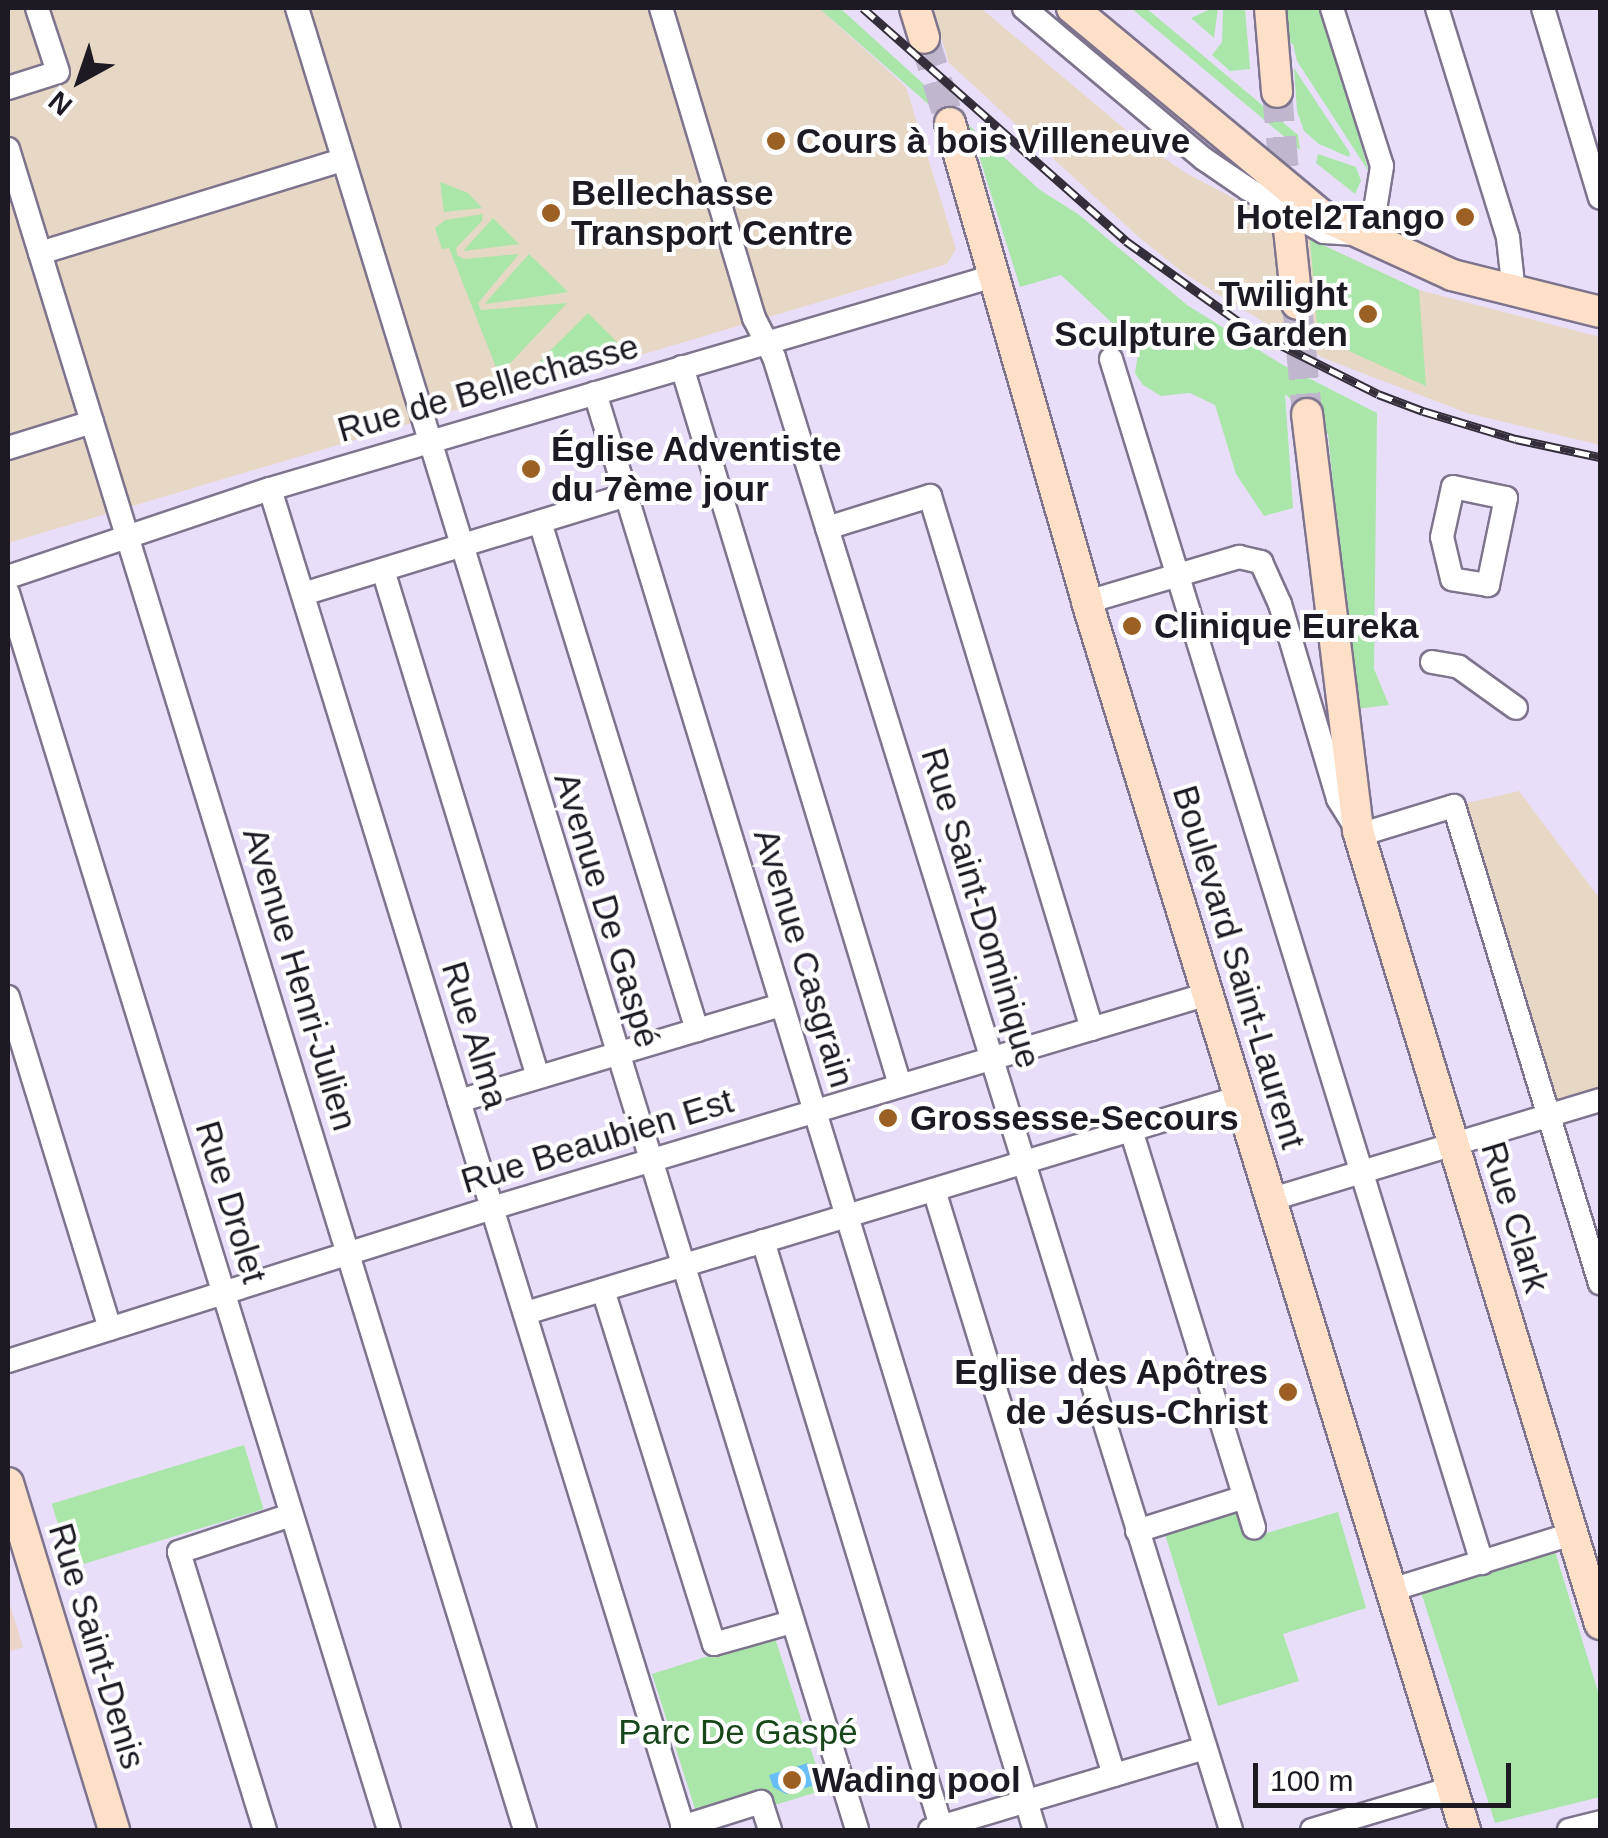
<!DOCTYPE html>
<meta charset="utf-8">
<style>
body{margin:0}
#map{position:relative;width:1608px;height:1838px;overflow:hidden;background:#e9defa;font-family:Arial,sans-serif}
div>[style]{position:absolute}
.industrial>*{inset:0;background:#e7d7c5}
.education>*{inset:0;background:#ecd4cb}
.green>*{inset:0;background:#aae6a9;transform-origin:0 0}
.water>*{inset:0;background:#68bef7}
.major-tunnel>*{height:30px;margin-top:-15px;transform-origin:0;background:repeating-linear-gradient(90deg,#c0b7cf 0 30px,transparent 0 45px)}
.roads{filter:drop-shadow(2px 0 #7e748d) drop-shadow(-2px 0 #7e748d) drop-shadow(0 2px #7e748d) drop-shadow(0 -2px #7e748d)}
.minor>*{height:22px;margin:-11px;padding:0 11px;transform-origin:11px;border-radius:11px;background:#fff}
.major>*{height:30px;margin:-15px;padding:0 15px;transform-origin:15px;border-radius:15px;background:#fde0c7}
.rail>*{height:9px;margin-top:-4.5px;transform-origin:0;background:repeating-linear-gradient(90deg,#fff 0 15px,#332e3a 0 30px);box-sizing:border-box;border-block:2px solid #332e3a}
.dots>*{width:28px;height:28px;translate:-50% -50%;box-sizing:border-box;border:5px solid #fff;border-radius:50%}
span{translate:-50% -50%;white-space:nowrap;text-align:center;line-height:1.15;-webkit-text-stroke:8px #fff;paint-order:stroke}
.poi-label{font-size:35px;color:#1e1a24;font-weight:700}
.left{translate:0 -50%;text-align:left}
.right{translate:-100% -50%;text-align:right}
.street-label{font-size:35px;color:#1e1a24}
.park-label{font-size:35px;color:#17461a}
.frame{position:absolute;inset:0;border:10px solid #1e1a24;pointer-events:none}
.north{position:absolute;left:30px;top:30px;width:100px;height:100px;-webkit-text-stroke:8px #fff;paint-order:stroke;rotate:220deg;font-size:28px;font-weight:700;line-height:40px;text-align:center;color:#1e1a24}
.north::after{content:'';display:block;margin:auto;width:35px;height:45px;background:#1e1a24;clip-path:polygon(50% 0,100% 100%,50% 72%,0 100%)}
.scale{position:absolute;left:1253px;top:1763px;width:258px;height:45px;box-sizing:border-box;border:5px solid #1e1a24;border-top:0;padding-left:12px;font-size:30px;line-height:35px;white-space:nowrap;color:#1e1a24;-webkit-text-stroke:8px #fff;paint-order:stroke}
</style>
<div id="map">
<div class="industrial">
<div style="clip-path:polygon(8px 8px,819px 8px,906px 87px,956px 249px,947px 264px,8px 543px)"></div>
<div style="clip-path:polygon(932px 8px,981px 8px,1139px 141px,1186px 173px,1310px 239px,1419px 290px,1600px 337px,1600px 445px,1467px 413px,1323px 358px,1185px 274px,1141px 239px,949px 63px)"></div>
<div style="clip-path:polygon(1519px 791px,1600px 899px,1600px 1100px,1549px 1116px,1454px 806px)"></div>
</div>
<div class="education">
<div style="clip-path:polygon(8px 1598px,23px 1647px,8px 1652px)"></div>
</div>
<div class="green">
<div style="clip-path:polygon(819px 8px,840px 8px,1040px 190px,1078px 214px,1187px 305px,1283px 365px,1377px 413px,1374px 669px,1389px 705px,1356px 709px,1328px 434px,1285px 394px,1293px 508px,1264px 516px,1236px 474px,1215px 405px,1190px 393px,1161px 396px,1143px 385px,1135px 373px,1139px 348px,1061px 275px,1020px 287px,976px 146px)"></div>
<div style="clip-path:polygon(1131px 8px,1146px 8px,1298px 135px,1300px 150px)"></div>
<div style="clip-path:polygon(1213px 8px,1218px 8px,1214px 38px,1191px 18px)"></div>
<div style="clip-path:polygon(1223px 8px,1245px 8px,1250px 69px,1230px 71px,1212px 55px,1222px 42px)"></div>
<div style="clip-path:polygon(1285px 8px,1321px 8px,1369px 172px,1297px 61px,1293px 44px,1288px 42px)"></div>
<div style="clip-path:polygon(1294px 68px,1350px 153px,1349px 157px,1319px 144px,1304px 131px,1297px 111px)"></div>
<div style="clip-path:polygon(1318px 154px,1356px 167px,1361px 181px,1355px 194px,1316px 163px)"></div>
<div style="clip-path:polygon(440px 182px,468px 193px,482px 208px,444px 212px)"></div>
<div style="clip-path:polygon(483px 214px,482px 221px,456px 248px,457px 255px,464px 259px,519px 254px,478px 303px,481px 310px,567px 303px,499px 375px,449px 248px,442px 249px,435px 228px,445px 220px)"></div>
<div style="clip-path:polygon(493px 218px,519px 244px,463px 251px,464px 250px)"></div>
<div style="clip-path:polygon(1310px 239px,1419px 290px,1426px 386px,1318px 337px)"></div>
<div style="clip-path:polygon(529px 254px,568px 292px,486px 304px,487px 301px)"></div>
<div style="clip-path:polygon(588px 313px,618px 343px,532px 369px)"></div>
<div style="left:244px;top:1445px;width:67px;height:201px;rotate:73deg"></div>
<div style="clip-path:polygon(1240px 1508px,1250px 1538px,1338px 1512px,1366px 1608px,1283px 1634px,1299px 1681px,1218px 1706px,1164px 1531px)"></div>
<div style="clip-path:polygon(1554px 1548px,1600px 1698px,1600px 1797px,1495px 1823px,1420px 1589px)"></div>
<div style="clip-path:polygon(774px 1635px,824px 1790px,768px 1807px,696px 1812px,652px 1674px)"></div>
</div>
<div class="water">
<div style="clip-path:polygon(808px 1763px,815px 1785px,786px 1794px,773px 1787px,769px 1775px)"></div>
</div>
<div class="major-tunnel">
<div style="left:924px;top:38px;width:89px;rotate:73deg"></div>
<div style="left:1277px;top:92px;width:114px;rotate:85deg"></div>
<div style="left:1297px;top:304px;width:110px;rotate:84.8deg"></div>
</div>
<div class="roads">
<div class="minor">
<div style="left:297px;top:8px;width:1906px;rotate:72.91deg"></div>
<div style="left:661px;top:8px;width:324px;rotate:73.3deg"></div>
<div style="left:754px;top:318px;width:44px;rotate:62.9deg"></div>
<div style="left:774px;top:357px;width:1542px;rotate:72.76deg"></div>
<div style="left:1024px;top:8px;width:235px;rotate:40deg"></div>
<div style="left:1204px;top:159px;width:53px;rotate:34.3deg"></div>
<div style="left:1248px;top:189px;width:87px;rotate:29.5deg"></div>
<div style="left:1324px;top:232px;width:47px;rotate:3.7deg"></div>
<div style="left:1371px;top:235px;width:70px;rotate:-80.9deg"></div>
<div style="left:1382px;top:166px;width:166px;rotate:-107.6deg"></div>
<div style="left:1437px;top:8px;width:241px;rotate:72.8deg"></div>
<div style="left:1508px;top:238px;width:55px;rotate:83.8deg"></div>
<div style="left:1543px;top:8px;width:198px;rotate:73.3deg"></div>
<div style="left:8px;top:88px;width:52px;rotate:-17.7deg"></div>
<div style="left:58px;top:72px;width:67px;rotate:-108.2deg"></div>
<div style="left:8px;top:149px;width:1759px;rotate:72.9deg"></div>
<div style="left:40px;top:253px;width:317px;rotate:-17.1deg"></div>
<div style="left:1111px;top:359px;width:1260px;rotate:72.87deg"></div>
<div style="left:682px;top:367px;width:750px;rotate:73.11deg"></div>
<div style="left:595px;top:393px;width:1503px;rotate:72.98deg"></div>
<div style="left:8px;top:448px;width:88px;rotate:-17.2deg"></div>
<div style="left:1453px;top:487px;width:54px;rotate:11.7deg"></div>
<div style="left:1506px;top:498px;width:89px;rotate:101.7deg"></div>
<div style="left:1488px;top:585px;width:36px;rotate:-171deg"></div>
<div style="left:1452px;top:579px;width:43px;rotate:-103.4deg"></div>
<div style="left:1442px;top:537px;width:51px;rotate:-77.6deg"></div>
<div style="left:270px;top:489px;width:1403px;rotate:72.84deg"></div>
<div style="left:540px;top:522px;width:532px;rotate:72.83deg"></div>
<div style="left:827px;top:528px;width:108px;rotate:-17.3deg"></div>
<div style="left:930px;top:496px;width:557px;rotate:73.09deg"></div>
<div style="left:383px;top:570px;width:530px;rotate:73deg"></div>
<div style="left:8px;top:577px;width:276px;rotate:-18.6deg"></div>
<div style="left:270px;top:489px;width:752px;rotate:-16.39deg"></div>
<div style="left:8px;top:593px;width:1294px;rotate:72.88deg"></div>
<div style="left:303px;top:594px;width:338px;rotate:-17deg"></div>
<div style="left:1087px;top:602px;width:159px;rotate:-16.5deg"></div>
<div style="left:1239px;top:557px;width:23px;rotate:13deg"></div>
<div style="left:1261px;top:562px;width:46px;rotate:65.7deg"></div>
<div style="left:1280px;top:604px;width:203px;rotate:73.4deg"></div>
<div style="left:1338px;top:799px;width:31px;rotate:58deg"></div>
<div style="left:1432px;top:662px;width:27px;rotate:10deg"></div>
<div style="left:1459px;top:667px;width:70px;rotate:35.7deg"></div>
<div style="left:1359px;top:835px;width:99px;rotate:-17deg"></div>
<div style="left:1454px;top:806px;width:499px;rotate:73deg"></div>
<div style="left:8px;top:997px;width:347px;rotate:72.9deg"></div>
<div style="left:459px;top:1101px;width:337px;rotate:-16.6deg"></div>
<div style="left:1131px;top:1130px;width:416px;rotate:72.8deg"></div>
<div style="left:934px;top:1190px;width:612px;rotate:72.9deg"></div>
<div style="left:1272px;top:1199px;width:343px;rotate:-16.8deg"></div>
<div style="left:763px;top:1241px;width:611px;rotate:73.08deg"></div>
<div style="left:603px;top:1290px;width:371px;rotate:72.6deg"></div>
<div style="left:714px;top:1644px;width:81px;rotate:-15.8deg"></div>
<div style="left:526px;top:1313px;width:746px;rotate:-16.83deg"></div>
<div style="left:8px;top:1361px;width:508px;rotate:-17.54deg"></div>
<div style="left:492px;top:1208px;width:747px;rotate:-16.64deg"></div>
<div style="left:1137px;top:1531px;width:113px;rotate:-17.5deg"></div>
<div style="left:1391px;top:1590px;width:189px;rotate:-17.2deg"></div>
<div style="left:682px;top:1827px;width:83px;rotate:-17.6deg"></div>
<div style="left:761px;top:1802px;width:29px;rotate:72deg"></div>
<div style="left:265px;top:1830px;width:291px;rotate:-107.2deg"></div>
<div style="left:179px;top:1552px;width:118px;rotate:-18.3deg"></div>
<div style="left:930px;top:1830px;width:287px;rotate:-16.6deg"></div>
<div style="left:1312px;top:1830px;width:146px;rotate:-16.7deg"></div>
<div style="left:1569px;top:1830px;width:32px;rotate:-14deg"></div>
</div>
<div class="major">
<div style="left:915px;top:8px;width:31px;rotate:73deg"></div>
<div style="left:1072px;top:8px;width:324px;rotate:39.7deg"></div>
<div style="left:1321px;top:215px;width:144px;rotate:24.6deg"></div>
<div style="left:1452px;top:275px;width:153px;rotate:14deg"></div>
<div style="left:1270px;top:8px;width:84px;rotate:85.2deg"></div>
<div style="left:950px;top:123px;width:498px;rotate:74deg"></div>
<div style="left:1087px;top:602px;width:1285px;rotate:72.89deg"></div>
<div style="left:1289px;top:229px;width:75px;rotate:83.9deg"></div>
<div style="left:1307px;top:414px;width:420px;rotate:83deg"></div>
<div style="left:1358px;top:831px;width:829px;rotate:73.03deg"></div>
<div style="left:8px;top:1483px;width:363px;rotate:73deg"></div>
</div>
</div>
<div class="rail">
<div style="left:863px;top:8px;width:351px;rotate:41.5deg"></div>
<div style="left:1126px;top:241px;width:151px;rotate:35.6deg"></div>
<div style="left:1249px;top:329px;width:144px;rotate:26.7deg"></div>
<div style="left:1378px;top:394px;width:48px;rotate:20.7deg"></div>
<div style="left:1423px;top:411px;width:97px;rotate:16.8deg"></div>
<div style="left:1516px;top:439px;width:86px;rotate:12.1deg"></div>
</div>
<div class="dots">
<div style="left:776px;top:141px;background:#9d6024"></div>
<div style="left:551px;top:213px;background:#9d6024"></div>
<div style="left:1465px;top:217px;background:#9d6024"></div>
<div style="left:1368px;top:314px;background:#9d6024"></div>
<div style="left:531px;top:469px;background:#9d6024"></div>
<div style="left:1132px;top:626px;background:#9d6024"></div>
<div style="left:888px;top:1118px;background:#9d6024"></div>
<div style="left:1288px;top:1392px;background:#9d6024"></div>
<div style="left:792px;top:1780px;background:#9d6024"></div>
</div>
<div class="poi-label">
<span class="left" style="left:796px;top:141px">Cours à bois Villeneuve</span>
<span class="left" style="left:571px;top:213px">Bellechasse<br>Transport Centre</span>
<span class="right" style="left:1445px;top:217px">Hotel2Tango</span>
<span class="right" style="left:1348px;top:314px">Twilight<br>Sculpture Garden</span>
<span class="left" style="left:551px;top:469px">Église Adventiste<br>du 7ème jour</span>
<span class="left" style="left:1154px;top:626px">Clinique Eureka</span>
<span class="left" style="left:910px;top:1118px">Grossesse-Secours</span>
<span class="right" style="left:1268px;top:1392px">Eglise des Apôtres<br>de Jésus-Christ</span>
<span class="left" style="left:812px;top:1780px">Wading pool</span>
</div>
<div class="street-label">
<span style="left:488px;top:388px;rotate:-16deg">Rue de Bellechasse</span>
<span style="left:981px;top:908px;rotate:73deg">Rue Saint-Dominique</span>
<span style="left:607px;top:910px;rotate:73deg">Avenue De Gaspé</span>
<span style="left:804px;top:958px;rotate:73deg">Avenue Casgrain</span>
<span style="left:1239px;top:967px;rotate:73deg">Boulevard Saint-Laurent</span>
<span style="left:300px;top:979px;rotate:73deg">Avenue Henri-Julien</span>
<span style="left:475px;top:1035px;rotate:73deg">Rue Alma</span>
<span style="left:597px;top:1141px;rotate:-17deg">Rue Beaubien Est</span>
<span style="left:231px;top:1202px;rotate:73deg">Rue Drolet</span>
<span style="left:1515px;top:1217px;rotate:73deg">Rue Clark</span>
<span style="left:97px;top:1646px;rotate:73deg">Rue Saint-Denis</span>
</div>
<div class="park-label">
<span style="left:738px;top:1732px">Parc De Gaspé</span>
</div>
<div class="frame"></div>
<div class="north">N</div>
<div class="scale">100 m</div>
</div>
